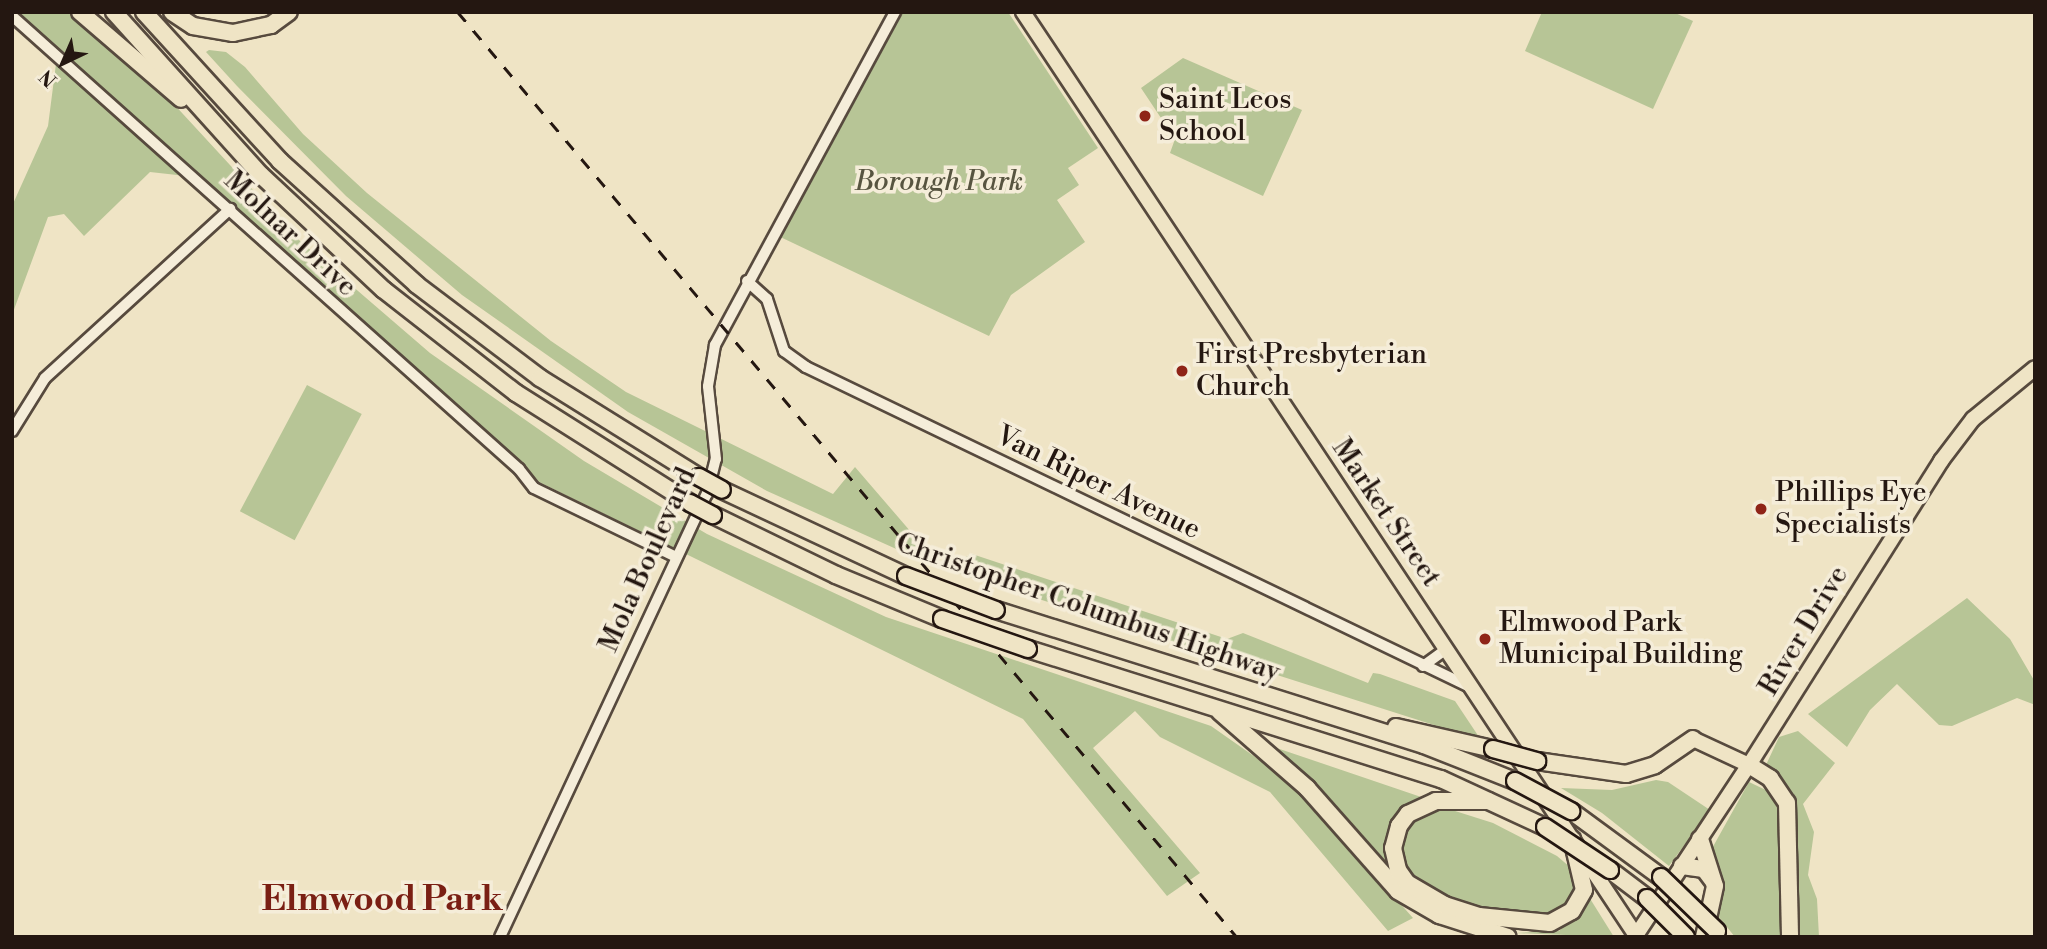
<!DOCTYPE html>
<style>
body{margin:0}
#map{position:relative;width:2047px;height:949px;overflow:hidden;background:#efe4c5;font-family:"Libre Bodoni",serif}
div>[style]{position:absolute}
.green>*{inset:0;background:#b7c596;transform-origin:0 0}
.roads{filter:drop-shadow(2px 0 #574a3e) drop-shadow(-2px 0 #574a3e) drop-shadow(0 2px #574a3e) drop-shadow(0 -2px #574a3e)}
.minor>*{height:10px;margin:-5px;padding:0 5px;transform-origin:5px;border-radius:5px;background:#f5edd9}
.major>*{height:14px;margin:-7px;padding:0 7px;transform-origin:7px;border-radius:7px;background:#efe4c5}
.highway>*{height:16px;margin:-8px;padding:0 8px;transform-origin:8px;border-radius:8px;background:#efe4c5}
.rail>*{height:2.5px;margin-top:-1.25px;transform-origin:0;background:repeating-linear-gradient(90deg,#241711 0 12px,transparent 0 24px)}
.bridges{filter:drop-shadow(2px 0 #241711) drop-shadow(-2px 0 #241711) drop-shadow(0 2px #241711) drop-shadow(0 -2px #241711)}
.highway-bridge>*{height:16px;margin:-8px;padding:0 8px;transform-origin:8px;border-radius:8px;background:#efe4c5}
.dots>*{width:19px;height:19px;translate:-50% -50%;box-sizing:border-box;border:4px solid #f5edd9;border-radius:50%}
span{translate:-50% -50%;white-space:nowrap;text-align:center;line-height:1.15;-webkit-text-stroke:7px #f5edd9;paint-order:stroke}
.poi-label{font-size:28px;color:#241711}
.left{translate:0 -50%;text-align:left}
.park-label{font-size:28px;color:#575440;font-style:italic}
.street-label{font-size:28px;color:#241711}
.district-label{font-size:35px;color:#7a1f14;font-weight:700}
.frame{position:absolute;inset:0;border:14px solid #241711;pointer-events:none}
.north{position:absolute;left:28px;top:28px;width:70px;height:70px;-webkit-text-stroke:5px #f5edd9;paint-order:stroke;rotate:224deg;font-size:19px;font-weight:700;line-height:28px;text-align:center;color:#241711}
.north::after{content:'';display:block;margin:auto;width:24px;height:32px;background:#241711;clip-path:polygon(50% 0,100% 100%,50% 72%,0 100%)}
</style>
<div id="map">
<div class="green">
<div style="clip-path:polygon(12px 12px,89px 12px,300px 241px,430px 353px,584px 461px,707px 534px,886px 617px,1211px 726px,1295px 785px,1413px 918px,1388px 931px,1270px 792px,1160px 737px,1135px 711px,1093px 748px,1200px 873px,1167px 896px,1023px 719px,539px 482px,195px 177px,150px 172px,84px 236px,64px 214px,48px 217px,12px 315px,12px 206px,48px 126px,57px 56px)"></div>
<div style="clip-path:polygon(896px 12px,1008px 12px,1098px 148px,1068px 168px,1079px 185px,1057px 200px,1085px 242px,1011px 295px,989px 336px,774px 234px)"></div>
<div style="clip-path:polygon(1542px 12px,1673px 12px,1693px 21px,1653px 109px,1525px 51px)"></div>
<div style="clip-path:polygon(209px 50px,226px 52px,245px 67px,303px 134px,367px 193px,551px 341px,626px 392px,833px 494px,855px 467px,942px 568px,972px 554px,1227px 639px,1243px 633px,1368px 683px,1373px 673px,1380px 674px,1455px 701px,1481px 740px,932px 565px,767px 491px,628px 412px,462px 295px,346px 196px,237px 86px,206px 52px)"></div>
<div style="clip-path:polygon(1183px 58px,1302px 110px,1263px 196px,1170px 153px,1175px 139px,1141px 88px)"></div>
<div style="left:307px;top:385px;width:62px;height:143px;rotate:28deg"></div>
<div style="clip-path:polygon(1967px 598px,2010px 639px,2035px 682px,2035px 705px,2017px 698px,1952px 726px,1939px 725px,1897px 684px,1870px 710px,1847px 747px,1808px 714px)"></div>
<div style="clip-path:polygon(1798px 731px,1835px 763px,1803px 804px,1814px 832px,1808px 875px,1817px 899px,1819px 937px,1794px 937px,1787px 795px,1766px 765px,1779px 737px)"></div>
<div style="clip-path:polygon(1268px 745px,1427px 799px,1413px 802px,1395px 821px,1384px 855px,1396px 884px)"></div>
<div style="clip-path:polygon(1656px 780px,1668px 782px,1710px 810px,1669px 866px,1602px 813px,1561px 788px,1612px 790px)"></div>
<div style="clip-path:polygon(1749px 782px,1770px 792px,1782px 818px,1780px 937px,1735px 937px,1718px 916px,1719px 891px,1710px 852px)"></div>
<div style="clip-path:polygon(1452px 810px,1493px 823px,1557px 856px,1577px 873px,1578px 890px,1566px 908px,1544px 917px,1499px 915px,1456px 905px,1403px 872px,1396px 849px,1405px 826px,1427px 811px)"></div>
<div style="clip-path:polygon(1589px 897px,1614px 937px,1515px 933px,1559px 931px,1586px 907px)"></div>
</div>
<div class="roads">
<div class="minor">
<div style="left:12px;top:16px;width:680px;rotate:41.78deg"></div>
<div style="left:519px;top:469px;width:24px;rotate:52deg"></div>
<div style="left:534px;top:488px;width:158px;rotate:25.9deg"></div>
<div style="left:747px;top:281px;width:27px;rotate:42deg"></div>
<div style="left:767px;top:299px;width:55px;rotate:71.9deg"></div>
<div style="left:784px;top:351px;width:27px;rotate:36deg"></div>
<div style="left:806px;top:367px;width:737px;rotate:25.73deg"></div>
<div style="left:12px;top:431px;width:62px;rotate:-58.1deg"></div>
<div style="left:45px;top:378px;width:251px;rotate:-42.4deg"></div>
<div style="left:1423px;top:666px;width:29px;rotate:-36deg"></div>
<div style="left:500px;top:937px;width:489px;rotate:-65deg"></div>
<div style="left:707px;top:494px;width:36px;rotate:-76deg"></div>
<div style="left:716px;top:459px;width:73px;rotate:-96.3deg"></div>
<div style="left:708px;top:386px;width:42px;rotate:-80.3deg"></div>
<div style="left:715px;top:345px;width:379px;rotate:-61.6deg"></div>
</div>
<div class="major">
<div style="left:1023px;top:12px;width:1110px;rotate:56.42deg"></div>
<div style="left:1693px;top:739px;width:62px;rotate:24.9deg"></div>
<div style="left:1635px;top:937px;width:206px;rotate:-56.5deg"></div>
<div style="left:1749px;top:765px;width:360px;rotate:-57.7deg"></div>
<div style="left:1941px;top:461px;width:53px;rotate:-52.7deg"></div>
<div style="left:1973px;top:419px;width:80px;rotate:-39.4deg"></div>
</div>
<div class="highway">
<div style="left:80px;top:12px;width:133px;rotate:40.7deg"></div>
<div style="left:114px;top:12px;width:219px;rotate:48deg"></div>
<div style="left:261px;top:175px;width:168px;rotate:43.1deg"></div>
<div style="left:384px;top:290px;width:167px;rotate:38deg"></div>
<div style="left:516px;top:393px;width:206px;rotate:32.3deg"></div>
<div style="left:144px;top:12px;width:202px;rotate:47.6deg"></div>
<div style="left:280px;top:161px;width:185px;rotate:42.1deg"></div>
<div style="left:417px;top:285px;width:154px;rotate:37.1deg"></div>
<div style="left:540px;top:378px;width:187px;rotate:31.9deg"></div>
<div style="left:172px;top:12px;width:25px;rotate:34deg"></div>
<div style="left:193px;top:26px;width:41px;rotate:9.9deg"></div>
<div style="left:233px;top:33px;width:39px;rotate:-12deg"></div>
<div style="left:271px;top:25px;width:22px;rotate:-36deg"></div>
<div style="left:722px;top:490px;width:203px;rotate:25.1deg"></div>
<div style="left:713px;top:515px;width:137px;rotate:26deg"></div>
<div style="left:836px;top:575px;width:115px;rotate:22.5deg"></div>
<div style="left:996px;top:610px;width:449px;rotate:17.5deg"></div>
<div style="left:1424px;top:745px;width:98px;rotate:21.6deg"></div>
<div style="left:1028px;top:649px;width:433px;rotate:17.5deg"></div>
<div style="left:1441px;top:779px;width:115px;rotate:24.8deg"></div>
<div style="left:1220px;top:712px;width:116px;rotate:41.1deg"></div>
<div style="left:1307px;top:788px;width:137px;rotate:48.5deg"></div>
<div style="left:1398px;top:891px;width:48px;rotate:30.3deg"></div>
<div style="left:1439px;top:915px;width:72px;rotate:17.7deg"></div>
<div style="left:1396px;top:727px;width:99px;rotate:12.8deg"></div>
<div style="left:1537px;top:761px;width:90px;rotate:8.3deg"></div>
<div style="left:1626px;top:774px;width:30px;rotate:-17deg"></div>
<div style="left:1655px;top:765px;width:46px;rotate:-34.4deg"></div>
<div style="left:1749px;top:765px;width:25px;rotate:32deg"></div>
<div style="left:1770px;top:778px;width:30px;rotate:56deg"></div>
<div style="left:1787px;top:803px;width:134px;rotate:88.7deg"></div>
<div style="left:1488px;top:801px;width:52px;rotate:180deg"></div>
<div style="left:1436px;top:801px;width:31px;rotate:155deg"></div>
<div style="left:1408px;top:814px;width:15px;rotate:127deg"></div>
<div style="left:1399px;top:826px;width:23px;rotate:105deg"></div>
<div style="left:1393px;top:848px;width:23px;rotate:77deg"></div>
<div style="left:1398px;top:870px;width:16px;rotate:55deg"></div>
<div style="left:1407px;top:883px;width:44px;rotate:30.1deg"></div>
<div style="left:1445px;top:905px;width:36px;rotate:18deg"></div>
<div style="left:1479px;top:916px;width:71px;rotate:5.6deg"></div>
<div style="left:1550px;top:923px;width:25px;rotate:-29deg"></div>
<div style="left:1572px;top:911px;width:24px;rotate:-60deg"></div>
<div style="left:1584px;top:890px;width:52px;rotate:-103.2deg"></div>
<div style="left:1571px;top:811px;width:112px;rotate:36.3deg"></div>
<div style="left:1700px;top:839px;width:49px;rotate:72.3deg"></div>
<div style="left:1715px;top:886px;width:52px;rotate:102.2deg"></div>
<div style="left:1682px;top:866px;width:22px;rotate:8deg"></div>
<div style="left:1704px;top:869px;width:15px;rotate:53deg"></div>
<div style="left:1610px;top:870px;width:46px;rotate:37.1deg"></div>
</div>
</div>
<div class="rail">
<div style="left:458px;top:12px;width:1209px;rotate:49.9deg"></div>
</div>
<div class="bridges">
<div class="highway-bridge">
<div style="left:699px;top:477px;width:26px;rotate:29deg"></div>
<div style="left:690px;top:503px;width:26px;rotate:28deg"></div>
<div style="left:906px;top:576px;width:96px;rotate:20.7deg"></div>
<div style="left:942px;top:619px;width:91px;rotate:19.2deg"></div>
<div style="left:1493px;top:749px;width:46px;rotate:15.3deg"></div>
<div style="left:1515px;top:781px;width:64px;rotate:28.2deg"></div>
<div style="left:1545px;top:827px;width:78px;rotate:33.5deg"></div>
<div style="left:1661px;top:877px;width:78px;rotate:44deg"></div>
<div style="left:1647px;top:898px;width:55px;rotate:45deg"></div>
</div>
</div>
<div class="dots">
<div style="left:1145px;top:116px;background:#8f2418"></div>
<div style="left:1182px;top:371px;background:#8f2418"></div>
<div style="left:1761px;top:509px;background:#8f2418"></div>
<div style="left:1485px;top:639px;background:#8f2418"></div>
</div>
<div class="poi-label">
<span class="left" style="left:1159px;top:116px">Saint Leos<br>School</span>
<span class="left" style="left:1196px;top:371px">First Presbyterian<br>Church</span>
<span class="left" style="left:1775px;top:509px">Phillips Eye<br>Specialists</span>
<span class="left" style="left:1499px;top:639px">Elmwood Park<br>Municipal Building</span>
</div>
<div class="park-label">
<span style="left:939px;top:182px">Borough Park</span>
</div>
<div class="street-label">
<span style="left:290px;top:234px;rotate:43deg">Molnar Drive</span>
<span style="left:1098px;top:483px;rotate:26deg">Van Riper Avenue</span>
<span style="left:1386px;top:513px;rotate:56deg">Market Street</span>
<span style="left:648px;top:560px;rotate:-66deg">Mola Boulevard</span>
<span style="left:1088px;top:608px;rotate:19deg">Christopher Columbus Highway</span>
<span style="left:1804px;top:631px;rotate:-59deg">River Drive</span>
</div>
<div class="district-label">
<span style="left:382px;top:900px">Elmwood Park</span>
</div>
<div class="frame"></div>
<div class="north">N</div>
</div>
